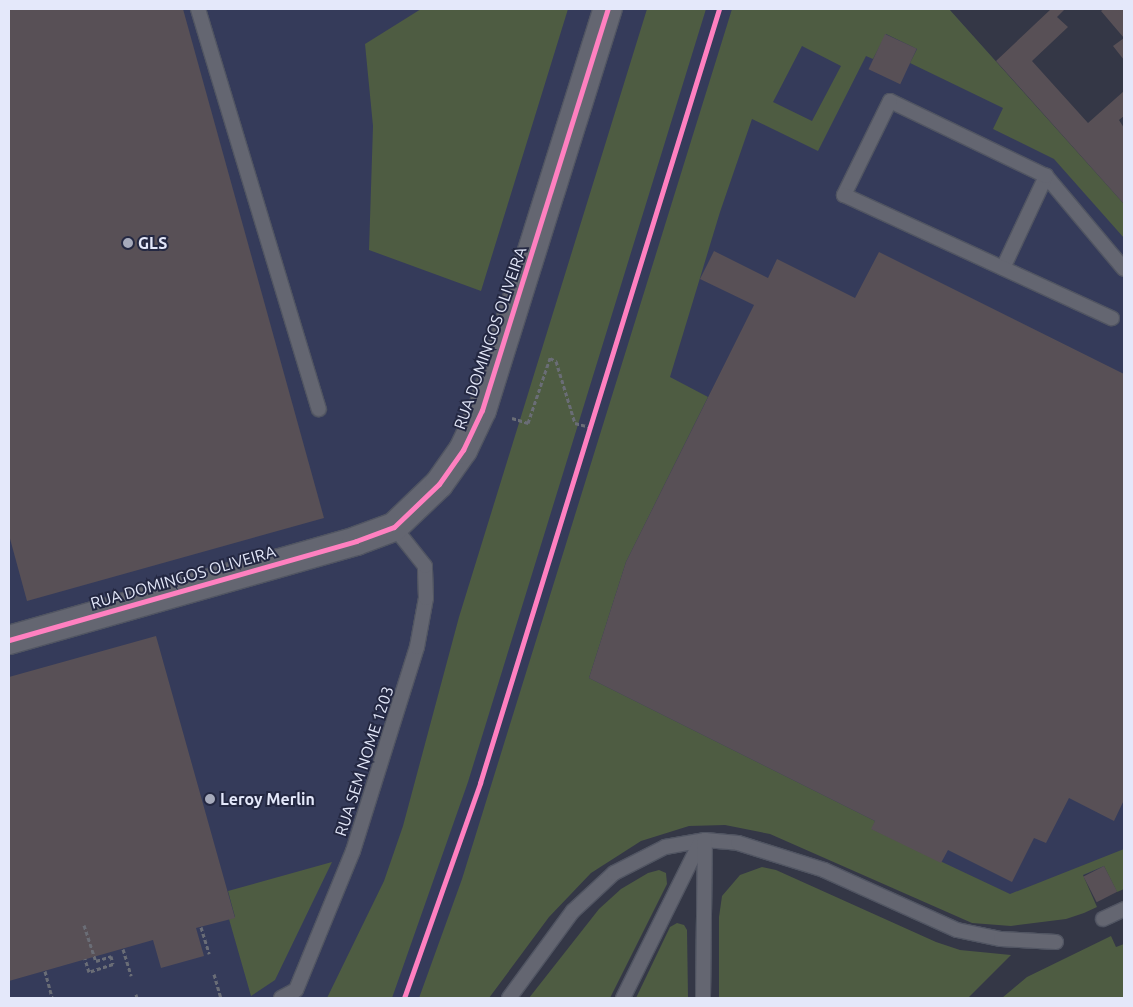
<!DOCTYPE html>
<style>
body{margin:0}
#map{position:relative;width:1133px;height:1007px;overflow:hidden;background:#343746;font-family:Ubuntu,sans-serif}
div>[style]{position:absolute}
.built>*{inset:0;background:#353b5a}
.green>*{inset:0;background:#4e5c42}
.building>*{inset:0;background:#585056;transform-origin:0 0}
.path>*{height:3px;margin-top:-1.5px;transform-origin:0;background:repeating-linear-gradient(90deg,#6a6d76 0 4px,transparent 0 6.5px)}
.roads{filter:drop-shadow(1px 0 #515562) drop-shadow(-1px 0 #515562) drop-shadow(0 1px #515562) drop-shadow(0 -1px #515562)}
.lane>*{height:14px;margin:-7px;padding:0 7px;transform-origin:7px;border-radius:7px;background:#646671}
.street>*{height:28px;margin:-14px;padding:0 14px;transform-origin:14px;border-radius:14px;background:#646671}
.cycleway>*{height:5px;margin:-2.5px;padding:0 2.5px;transform-origin:2.5px;border-radius:2.5px;background:#ff80c0}
.dots>*{width:14px;height:14px;translate:-50% -50%;box-sizing:border-box;border:2px solid #242842;border-radius:50%}
span{translate:-50% -50%;white-space:nowrap;text-align:center;line-height:1.15;-webkit-text-stroke:4px #242842;paint-order:stroke}
.poi-label{font-size:16px;color:#e4e8fa;font-weight:700}
.left{translate:0 -50%;text-align:left}
.street-label{font-size:16px;color:#e4e8fa}
.frame{position:absolute;inset:0;border:10px solid #e4e8fa;pointer-events:none}
</style>
<div id="map">
<div class="built">
<div style="clip-path:polygon(9px 9px,949px 9px,1124px 204px,1124px 858px,990px 915px,571px 703px,458px 998px,9px 998px)"></div>
</div>
<div class="green">
<div style="clip-path:polygon(421px 9px,568px 9px,481px 291px,369px 250px,373px 126px,365px 44px)"></div>
<div style="clip-path:polygon(647px 9px,706px 9px,468px 782px,392px 998px,327px 998px,384px 881px,403px 826px,459px 617px)"></div>
<div style="clip-path:polygon(evenodd,732px 9px,949px 9px,1124px 204px,1124px 238px,1054px 159px,993px 129px,1003px 108px,910px 63px,917px 49px,886px 34px,873px 59px,866px 56px,818px 151px,752px 119px,720px 212px,670px 377px,708px 397px,626px 562px,589px 678px,875px 821px,872px 829px,1010px 894px,1124px 849px,1124px 889px,1117px 892px,1104px 866px,1083px 875px,1097px 907px,1084px 913px,1066px 919px,1011px 926px,972px 923px,770px 834px,725px 825px,689px 826px,641px 841px,591px 873px,549px 917px,489px 998px,419px 998px,462px 879px,732px 9px,802px 46px,841px 66px,812px 121px,773px 102px,802px 46px)"></div>
<div style="clip-path:polygon(332px 862px,275px 980px,251px 996px,229px 919px,235px 917px,228px 891px)"></div>
<div style="clip-path:polygon(762px 867px,776px 870px,936px 942px,960px 950px,1011px 955px,968px 998px,719px 998px,719px 917px,722px 896px,740px 875px)"></div>
<div style="clip-path:polygon(659px 870px,666px 873px,667px 884px,610px 998px,529px 998px,599px 909px,621px 889px,648px 873px)"></div>
<div style="clip-path:polygon(677px 923px,684px 925px,687px 930px,688px 998px,636px 998px,670px 927px)"></div>
<div style="clip-path:polygon(1111px 936px,1116px 947px,1124px 944px,1124px 998px,1002px 998px,1027px 977px)"></div>
</div>
<div class="building">
<div style="clip-path:polygon(9px 9px,183px 9px,324px 518px,27px 601px,9px 535px)"></div>
<div style="clip-path:polygon(1051px 9px,1065px 9px,1057px 17px,1068px 27px,1032px 61px,1088px 123px,1124px 91px,1124px 116px,1119px 120px,1124px 128px,1124px 204px,996px 61px)"></div>
<div style="clip-path:polygon(1104px 9px,1124px 9px,1124px 60px,1113px 46px,1124px 38px,1101px 11px)"></div>
<div style="left:885px;top:34px;width:35px;height:39px;rotate:25deg"></div>
<div style="clip-path:polygon(714px 251px,768px 278px,777px 259px,855px 298px,879px 252px,1124px 374px,1124px 800px,1114px 821px,1069px 798px,1046px 843px,1034px 838px,1012px 882px,948px 850px,941px 863px,871px 829px,875px 821px,589px 678px,626px 562px,754px 305px,700px 279px)"></div>
<div style="clip-path:polygon(156px 636px,235px 918px,196px 928px,204px 956px,161px 968px,153px 940px,9px 981px,9px 677px)"></div>
<div style="left:1104px;top:866px;width:29px;height:23px;rotate:63deg"></div>
</div>
<div class="path">
<div style="left:512px;top:418px;width:17px;rotate:17deg"></div>
<div style="left:528px;top:423px;width:69px;rotate:-71.3deg"></div>
<div style="left:550px;top:358px;width:7px;rotate:27deg"></div>
<div style="left:556px;top:361px;width:65px;rotate:73deg"></div>
<div style="left:575px;top:423px;width:16px;rotate:15deg"></div>
<div style="left:84px;top:925px;width:38px;rotate:72deg"></div>
<div style="left:96px;top:961px;width:16px;rotate:-18deg"></div>
<div style="left:111px;top:956px;width:8px;rotate:76deg"></div>
<div style="left:113px;top:964px;width:25px;rotate:162deg"></div>
<div style="left:89px;top:972px;width:14px;rotate:-107deg"></div>
<div style="left:201px;top:927px;width:28px;rotate:73deg"></div>
<div style="left:123px;top:949px;width:28px;rotate:73deg"></div>
<div style="left:45px;top:971px;width:28px;rotate:75deg"></div>
<div style="left:214px;top:974px;width:25px;rotate:74deg"></div>
<div style="left:136px;top:994px;width:4px;rotate:76deg"></div>
</div>
<div class="roads">
<div class="lane">
<div style="left:198px;top:9px;width:418px;rotate:73.2deg"></div>
<div style="left:1046px;top:176px;width:121px;rotate:50deg"></div>
<div style="left:1003px;top:268px;width:102px;rotate:-64.9deg"></div>
<div style="left:1046px;top:176px;width:173px;rotate:-154.3deg"></div>
<div style="left:890px;top:101px;width:105px;rotate:116.1deg"></div>
<div style="left:844px;top:195px;width:295px;rotate:24.7deg"></div>
<div style="left:1103px;top:919px;width:23px;rotate:-25deg"></div>
<div style="left:281px;top:998px;width:17px;rotate:-28deg"></div>
<div style="left:296px;top:990px;width:150px;rotate:-67.7deg"></div>
<div style="left:353px;top:851px;width:214px;rotate:-72.6deg"></div>
<div style="left:417px;top:647px;width:50px;rotate:-79.6deg"></div>
<div style="left:426px;top:598px;width:32px;rotate:-92deg"></div>
<div style="left:425px;top:566px;width:50px;rotate:-128.5deg"></div>
<div style="left:509px;top:998px;width:108px;rotate:-53.7deg"></div>
<div style="left:573px;top:911px;width:56px;rotate:-42.8deg"></div>
<div style="left:614px;top:873px;width:57px;rotate:-27deg"></div>
<div style="left:665px;top:847px;width:41px;rotate:-9.9deg"></div>
<div style="left:705px;top:840px;width:33px;rotate:5deg"></div>
<div style="left:738px;top:843px;width:90px;rotate:17.4deg"></div>
<div style="left:824px;top:870px;width:146px;rotate:24.3deg"></div>
<div style="left:957px;top:930px;width:45px;rotate:11.6deg"></div>
<div style="left:1001px;top:939px;width:55px;rotate:3.1deg"></div>
<div style="left:623px;top:998px;width:175px;rotate:-63.6deg"></div>
<div style="left:703px;top:998px;width:158px;rotate:-89.3deg"></div>
</div>
<div class="street">
<div style="left:9px;top:640px;width:361px;rotate:-15.9deg"></div>
<div style="left:356px;top:541px;width:40px;rotate:-20.2deg"></div>
<div style="left:394px;top:527px;width:62px;rotate:-43.7deg"></div>
<div style="left:439px;top:484px;width:42px;rotate:-54.8deg"></div>
<div style="left:463px;top:450px;width:44px;rotate:-64.6deg"></div>
<div style="left:482px;top:410px;width:420px;rotate:-72.6deg"></div>
</div>
</div>
<div class="cycleway">
<div style="left:9px;top:640px;width:361px;rotate:-15.9deg"></div>
<div style="left:356px;top:541px;width:40px;rotate:-20.2deg"></div>
<div style="left:394px;top:527px;width:62px;rotate:-43.7deg"></div>
<div style="left:439px;top:484px;width:42px;rotate:-54.8deg"></div>
<div style="left:463px;top:450px;width:44px;rotate:-64.6deg"></div>
<div style="left:482px;top:410px;width:420px;rotate:-72.6deg"></div>
<div style="left:404px;top:998px;width:228px;rotate:-70.5deg"></div>
<div style="left:480px;top:783px;width:810px;rotate:-72.84deg"></div>
</div>
<div class="dots">
<div style="left:128px;top:243px;background:#a6aabb"></div>
<div style="left:210px;top:799px;background:#a6aabb"></div>
</div>
<div class="poi-label">
<span class="left" style="left:138px;top:243px">GLS</span>
<span class="left" style="left:220px;top:799px">Leroy Merlin</span>
</div>
<div class="street-label">
<span style="left:490px;top:338px;rotate:-71deg">RUA DOMINGOS OLIVEIRA</span>
<span style="left:183px;top:577px;rotate:-16deg">RUA DOMINGOS OLIVEIRA</span>
<span style="left:364px;top:761px;rotate:-72deg">RUA SEM NOME 1203</span>
</div>
<div class="frame"></div>
</div>
